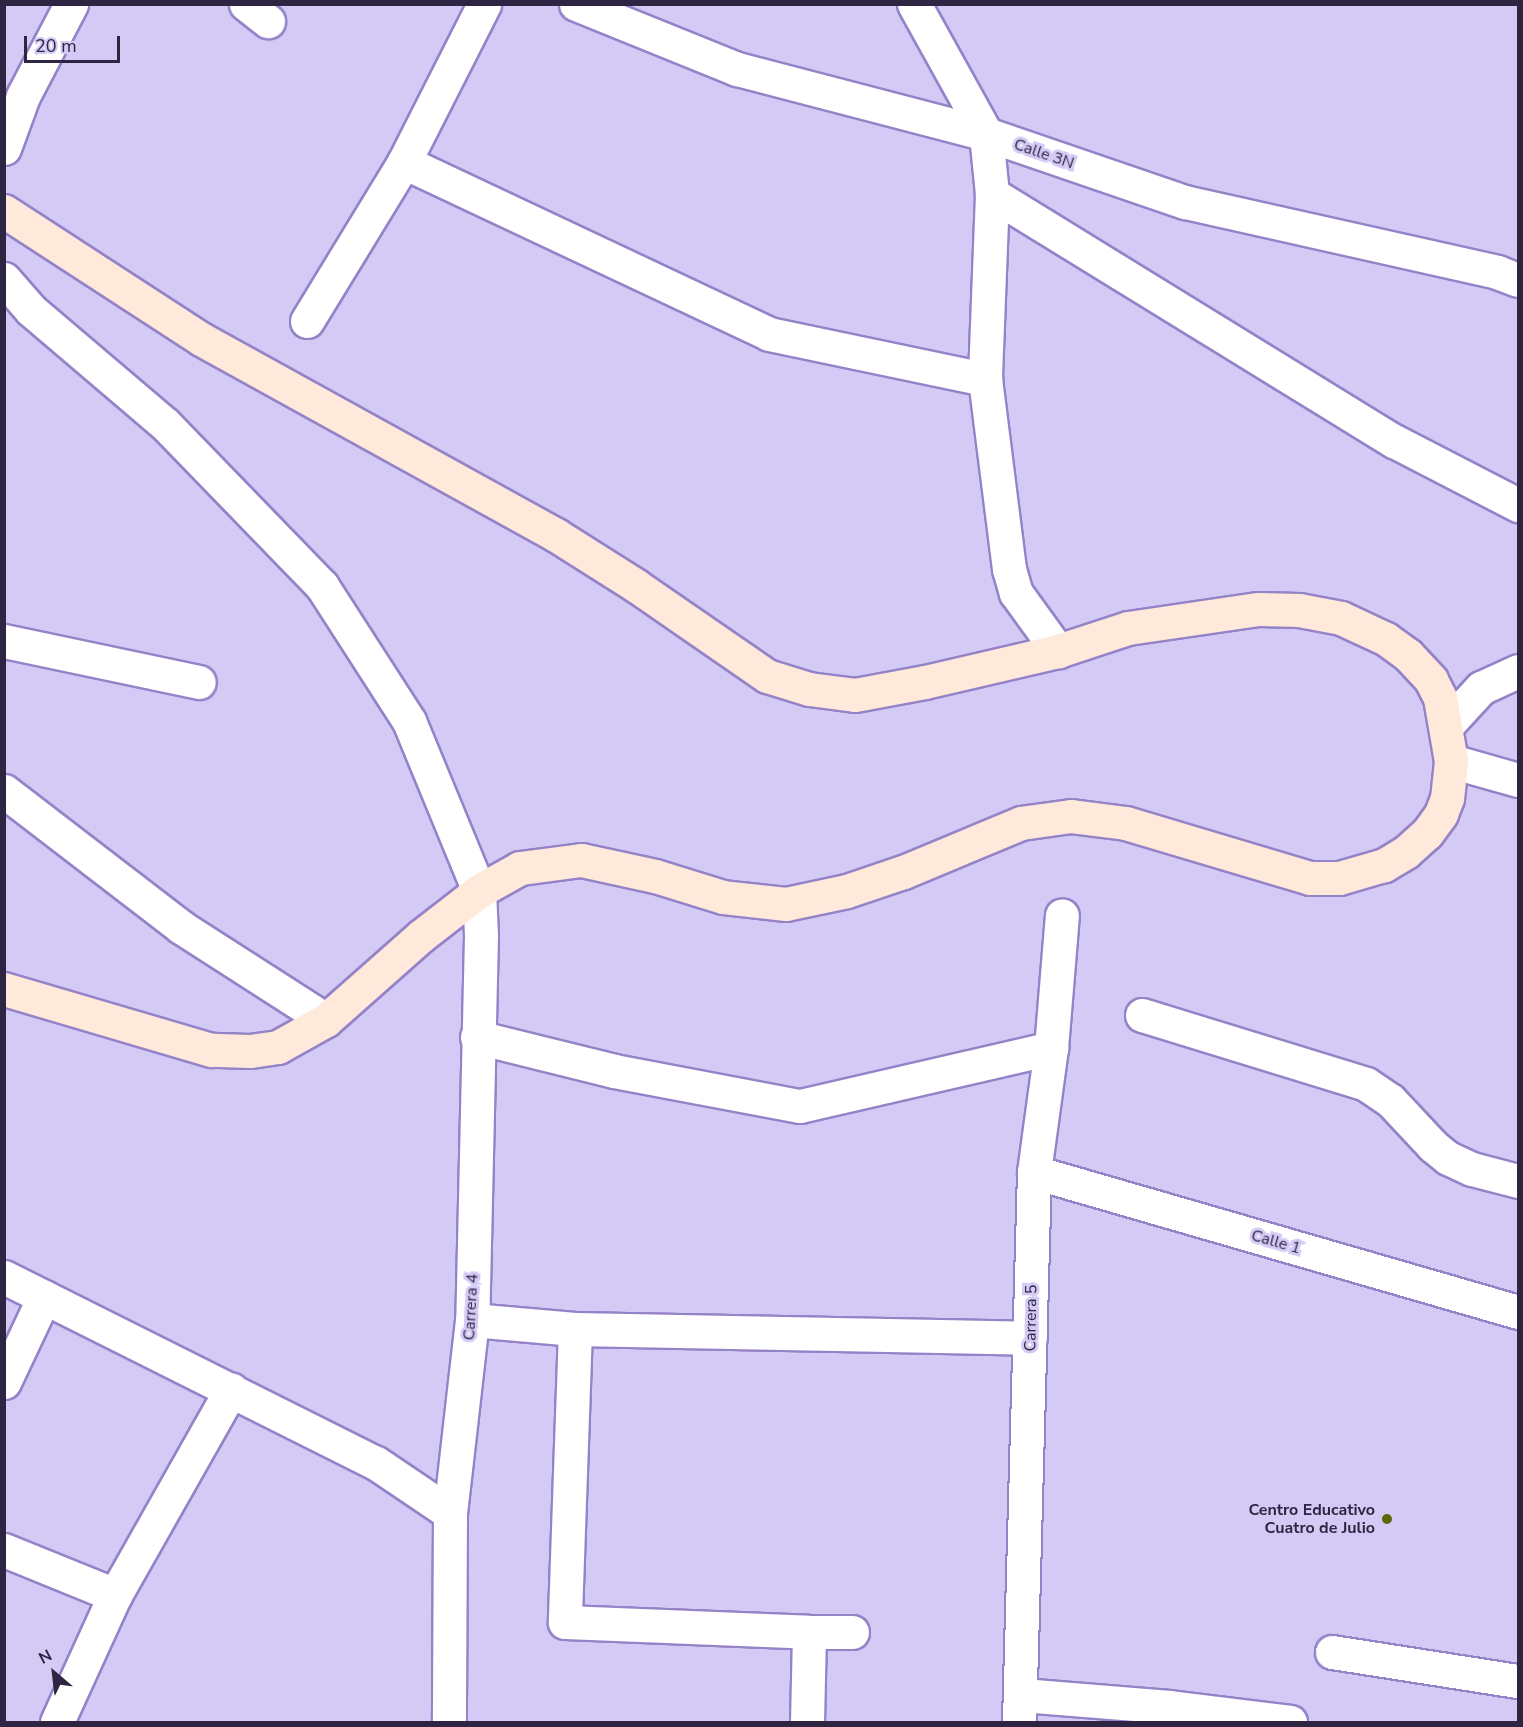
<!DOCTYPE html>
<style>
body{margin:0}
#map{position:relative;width:1523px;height:1727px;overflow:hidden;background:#d4caf6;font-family:"Nunito Sans",sans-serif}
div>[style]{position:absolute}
.roads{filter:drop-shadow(2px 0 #9583c8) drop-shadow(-2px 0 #9583c8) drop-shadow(0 2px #9583c8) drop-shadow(0 -2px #9583c8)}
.minor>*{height:33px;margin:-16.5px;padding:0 16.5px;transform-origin:16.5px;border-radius:16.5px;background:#fff}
.secondary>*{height:33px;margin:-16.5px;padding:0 16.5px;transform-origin:16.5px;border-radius:16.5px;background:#fee9da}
.dots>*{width:16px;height:16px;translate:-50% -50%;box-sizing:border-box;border:3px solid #d4caf6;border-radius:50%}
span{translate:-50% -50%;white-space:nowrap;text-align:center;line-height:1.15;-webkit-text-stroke:6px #d4caf6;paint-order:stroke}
.street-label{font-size:16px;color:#2d2541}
.poi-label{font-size:16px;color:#2d2541;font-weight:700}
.right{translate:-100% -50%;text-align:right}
.frame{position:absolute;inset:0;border:6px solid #2d2541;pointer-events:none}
.north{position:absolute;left:24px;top:1643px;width:60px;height:60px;-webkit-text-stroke:4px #d4caf6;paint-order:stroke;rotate:332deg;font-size:16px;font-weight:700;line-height:24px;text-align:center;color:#2d2541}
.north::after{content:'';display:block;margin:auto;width:21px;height:27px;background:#2d2541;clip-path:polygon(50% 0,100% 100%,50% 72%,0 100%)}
.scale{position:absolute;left:24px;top:36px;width:96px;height:27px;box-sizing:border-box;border:3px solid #2d2541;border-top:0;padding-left:8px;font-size:18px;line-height:21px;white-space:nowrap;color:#2d2541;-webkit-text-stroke:4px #d4caf6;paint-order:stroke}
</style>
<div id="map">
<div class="roads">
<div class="minor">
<div style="left:246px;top:4px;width:28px;rotate:38deg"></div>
<div style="left:576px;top:4px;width:174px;rotate:22deg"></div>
<div style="left:737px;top:69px;width:257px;rotate:14.6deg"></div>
<div style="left:986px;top:134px;width:210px;rotate:18.9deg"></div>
<div style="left:1185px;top:202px;width:320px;rotate:12.6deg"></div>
<div style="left:1497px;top:272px;width:22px;rotate:21deg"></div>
<div style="left:914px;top:4px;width:149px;rotate:61deg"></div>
<div style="left:986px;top:134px;width:60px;rotate:84.3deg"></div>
<div style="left:992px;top:194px;width:185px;rotate:92.2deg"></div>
<div style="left:985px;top:379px;width:192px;rotate:82.8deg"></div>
<div style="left:1009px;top:569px;width:25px;rotate:74deg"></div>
<div style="left:1016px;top:593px;width:72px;rotate:54.1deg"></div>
<div style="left:4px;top:148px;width:55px;rotate:-69.9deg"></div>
<div style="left:23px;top:96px;width:104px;rotate:-62.4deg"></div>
<div style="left:404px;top:162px;width:403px;rotate:25.2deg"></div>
<div style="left:769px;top:334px;width:221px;rotate:11.8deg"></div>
<div style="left:992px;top:194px;width:472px;rotate:31.6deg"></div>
<div style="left:1394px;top:441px;width:140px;rotate:27.3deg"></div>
<div style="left:4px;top:279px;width:41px;rotate:48.9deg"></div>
<div style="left:31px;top:310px;width:176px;rotate:40.4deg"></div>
<div style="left:165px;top:424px;width:226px;rotate:45.9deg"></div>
<div style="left:322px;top:586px;width:161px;rotate:57.2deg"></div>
<div style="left:409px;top:721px;width:184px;rotate:67.6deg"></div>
<div style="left:479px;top:891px;width:44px;rotate:87.4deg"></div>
<div style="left:481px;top:935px;width:385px;rotate:91.3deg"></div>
<div style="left:472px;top:1320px;width:194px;rotate:96.5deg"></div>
<div style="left:450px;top:1513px;width:209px;rotate:90.3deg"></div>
<div style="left:307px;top:321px;width:186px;rotate:-58.6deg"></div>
<div style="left:404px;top:162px;width:177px;rotate:-63.1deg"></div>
<div style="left:4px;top:641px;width:199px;rotate:11.9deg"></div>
<div style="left:1446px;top:726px;width:52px;rotate:-47.4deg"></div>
<div style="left:1481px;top:688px;width:41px;rotate:-24.7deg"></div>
<div style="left:1451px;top:761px;width:70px;rotate:15.8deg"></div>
<div style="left:4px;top:791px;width:223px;rotate:37.5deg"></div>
<div style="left:181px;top:927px;width:172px;rotate:32.7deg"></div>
<div style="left:1142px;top:1015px;width:234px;rotate:17.1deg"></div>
<div style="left:1366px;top:1084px;width:29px;rotate:34deg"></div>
<div style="left:1390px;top:1100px;width:63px;rotate:46.9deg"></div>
<div style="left:1433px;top:1146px;width:19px;rotate:39deg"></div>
<div style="left:1448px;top:1158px;width:26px;rotate:25deg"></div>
<div style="left:1472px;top:1169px;width:48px;rotate:14.6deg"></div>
<div style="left:477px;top:1037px;width:141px;rotate:13.9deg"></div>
<div style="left:614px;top:1071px;width:189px;rotate:10.7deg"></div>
<div style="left:800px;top:1106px;width:258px;rotate:-13deg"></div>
<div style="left:1034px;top:1172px;width:504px;rotate:16.13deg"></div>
<div style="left:4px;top:1277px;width:416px;rotate:26.6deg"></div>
<div style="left:376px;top:1463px;width:89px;rotate:34deg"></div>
<div style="left:472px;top:1320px;width:103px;rotate:5deg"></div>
<div style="left:575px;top:1329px;width:455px;rotate:1.1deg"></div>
<div style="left:575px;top:1329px;width:293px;rotate:92deg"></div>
<div style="left:565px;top:1622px;width:244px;rotate:2.3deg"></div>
<div style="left:809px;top:1632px;width:43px"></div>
<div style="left:4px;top:1382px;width:94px;rotate:-64.8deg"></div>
<div style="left:4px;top:1550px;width:120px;rotate:22.1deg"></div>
<div style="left:1332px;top:1652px;width:188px;rotate:8.9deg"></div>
<div style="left:1022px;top:1695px;width:148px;rotate:4.6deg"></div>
<div style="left:1170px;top:1707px;width:121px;rotate:7.1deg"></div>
<div style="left:57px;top:1722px;width:140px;rotate:-65.5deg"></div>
<div style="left:115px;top:1595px;width:236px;rotate:-60.5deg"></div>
<div style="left:807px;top:1722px;width:90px;rotate:-88.7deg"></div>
<div style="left:1019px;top:1722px;width:550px;rotate:-88.44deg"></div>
<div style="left:1034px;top:1172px;width:125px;rotate:-82.2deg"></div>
<div style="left:1051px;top:1048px;width:133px;rotate:-85.3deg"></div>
</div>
<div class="secondary">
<div style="left:4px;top:211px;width:235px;rotate:33deg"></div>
<div style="left:201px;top:339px;width:406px;rotate:28.9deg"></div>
<div style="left:556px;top:535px;width:93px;rotate:32.3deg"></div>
<div style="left:635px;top:585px;width:160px;rotate:34.6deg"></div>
<div style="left:767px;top:676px;width:44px;rotate:17.2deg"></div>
<div style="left:809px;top:689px;width:46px;rotate:7.4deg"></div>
<div style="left:855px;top:695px;width:71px;rotate:-10.5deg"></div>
<div style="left:925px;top:682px;width:137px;rotate:-13.1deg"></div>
<div style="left:1058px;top:651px;width:74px;rotate:-18.2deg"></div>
<div style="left:1128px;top:628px;width:132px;rotate:-8.3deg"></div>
<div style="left:1259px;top:609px;width:40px;rotate:1.4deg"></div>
<div style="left:1299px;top:610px;width:43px;rotate:10.8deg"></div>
<div style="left:1341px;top:618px;width:50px;rotate:25deg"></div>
<div style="left:1386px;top:639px;width:27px;rotate:36deg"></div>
<div style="left:1408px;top:655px;width:34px;rotate:47deg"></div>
<div style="left:1431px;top:680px;width:20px;rotate:63deg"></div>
<div style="left:1440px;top:698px;width:64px;rotate:80.1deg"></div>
<div style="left:1451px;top:761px;width:37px;rotate:96deg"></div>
<div style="left:1447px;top:798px;width:17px;rotate:111deg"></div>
<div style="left:1441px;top:814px;width:24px;rotate:126deg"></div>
<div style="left:1427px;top:833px;width:28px;rotate:138deg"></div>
<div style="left:1406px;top:852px;width:26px;rotate:149deg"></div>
<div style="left:1384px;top:865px;width:47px;rotate:163.9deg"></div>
<div style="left:1339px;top:878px;width:29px;rotate:180deg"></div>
<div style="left:1310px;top:878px;width:192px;rotate:-163.4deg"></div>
<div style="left:1126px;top:823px;width:55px;rotate:-172.7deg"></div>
<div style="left:1071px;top:816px;width:50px;rotate:172deg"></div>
<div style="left:1021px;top:823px;width:128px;rotate:157.4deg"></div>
<div style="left:903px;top:872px;width:59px;rotate:161.3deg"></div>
<div style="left:847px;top:891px;width:62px;rotate:168deg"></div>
<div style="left:786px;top:904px;width:63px;rotate:-173.7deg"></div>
<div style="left:723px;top:897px;width:71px;rotate:-162.8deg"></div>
<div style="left:655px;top:876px;width:76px;rotate:-167.8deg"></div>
<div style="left:581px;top:860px;width:62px;rotate:172.5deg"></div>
<div style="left:520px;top:868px;width:47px;rotate:150.7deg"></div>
<div style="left:479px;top:891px;width:73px;rotate:142.2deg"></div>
<div style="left:421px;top:936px;width:127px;rotate:138.5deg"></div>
<div style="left:326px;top:1020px;width:55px;rotate:150.6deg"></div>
<div style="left:278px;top:1047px;width:29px;rotate:172deg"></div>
<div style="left:249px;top:1051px;width:38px;rotate:-178deg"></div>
<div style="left:211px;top:1050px;width:216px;rotate:-163.6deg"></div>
</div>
</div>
<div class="dots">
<div style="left:1387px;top:1519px;background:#5d6505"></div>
</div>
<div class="street-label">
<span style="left:1044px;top:154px;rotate:19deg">Calle 3N</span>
<span style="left:1276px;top:1242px;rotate:16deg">Calle 1</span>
<span style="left:471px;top:1307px;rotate:-87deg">Carrera 4</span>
<span style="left:1031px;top:1318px;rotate:-89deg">Carrera 5</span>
</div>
<div class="poi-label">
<span class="right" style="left:1375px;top:1519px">Centro Educativo<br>Cuatro de Julio</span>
</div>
<div class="frame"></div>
<div class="north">N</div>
<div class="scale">20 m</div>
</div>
